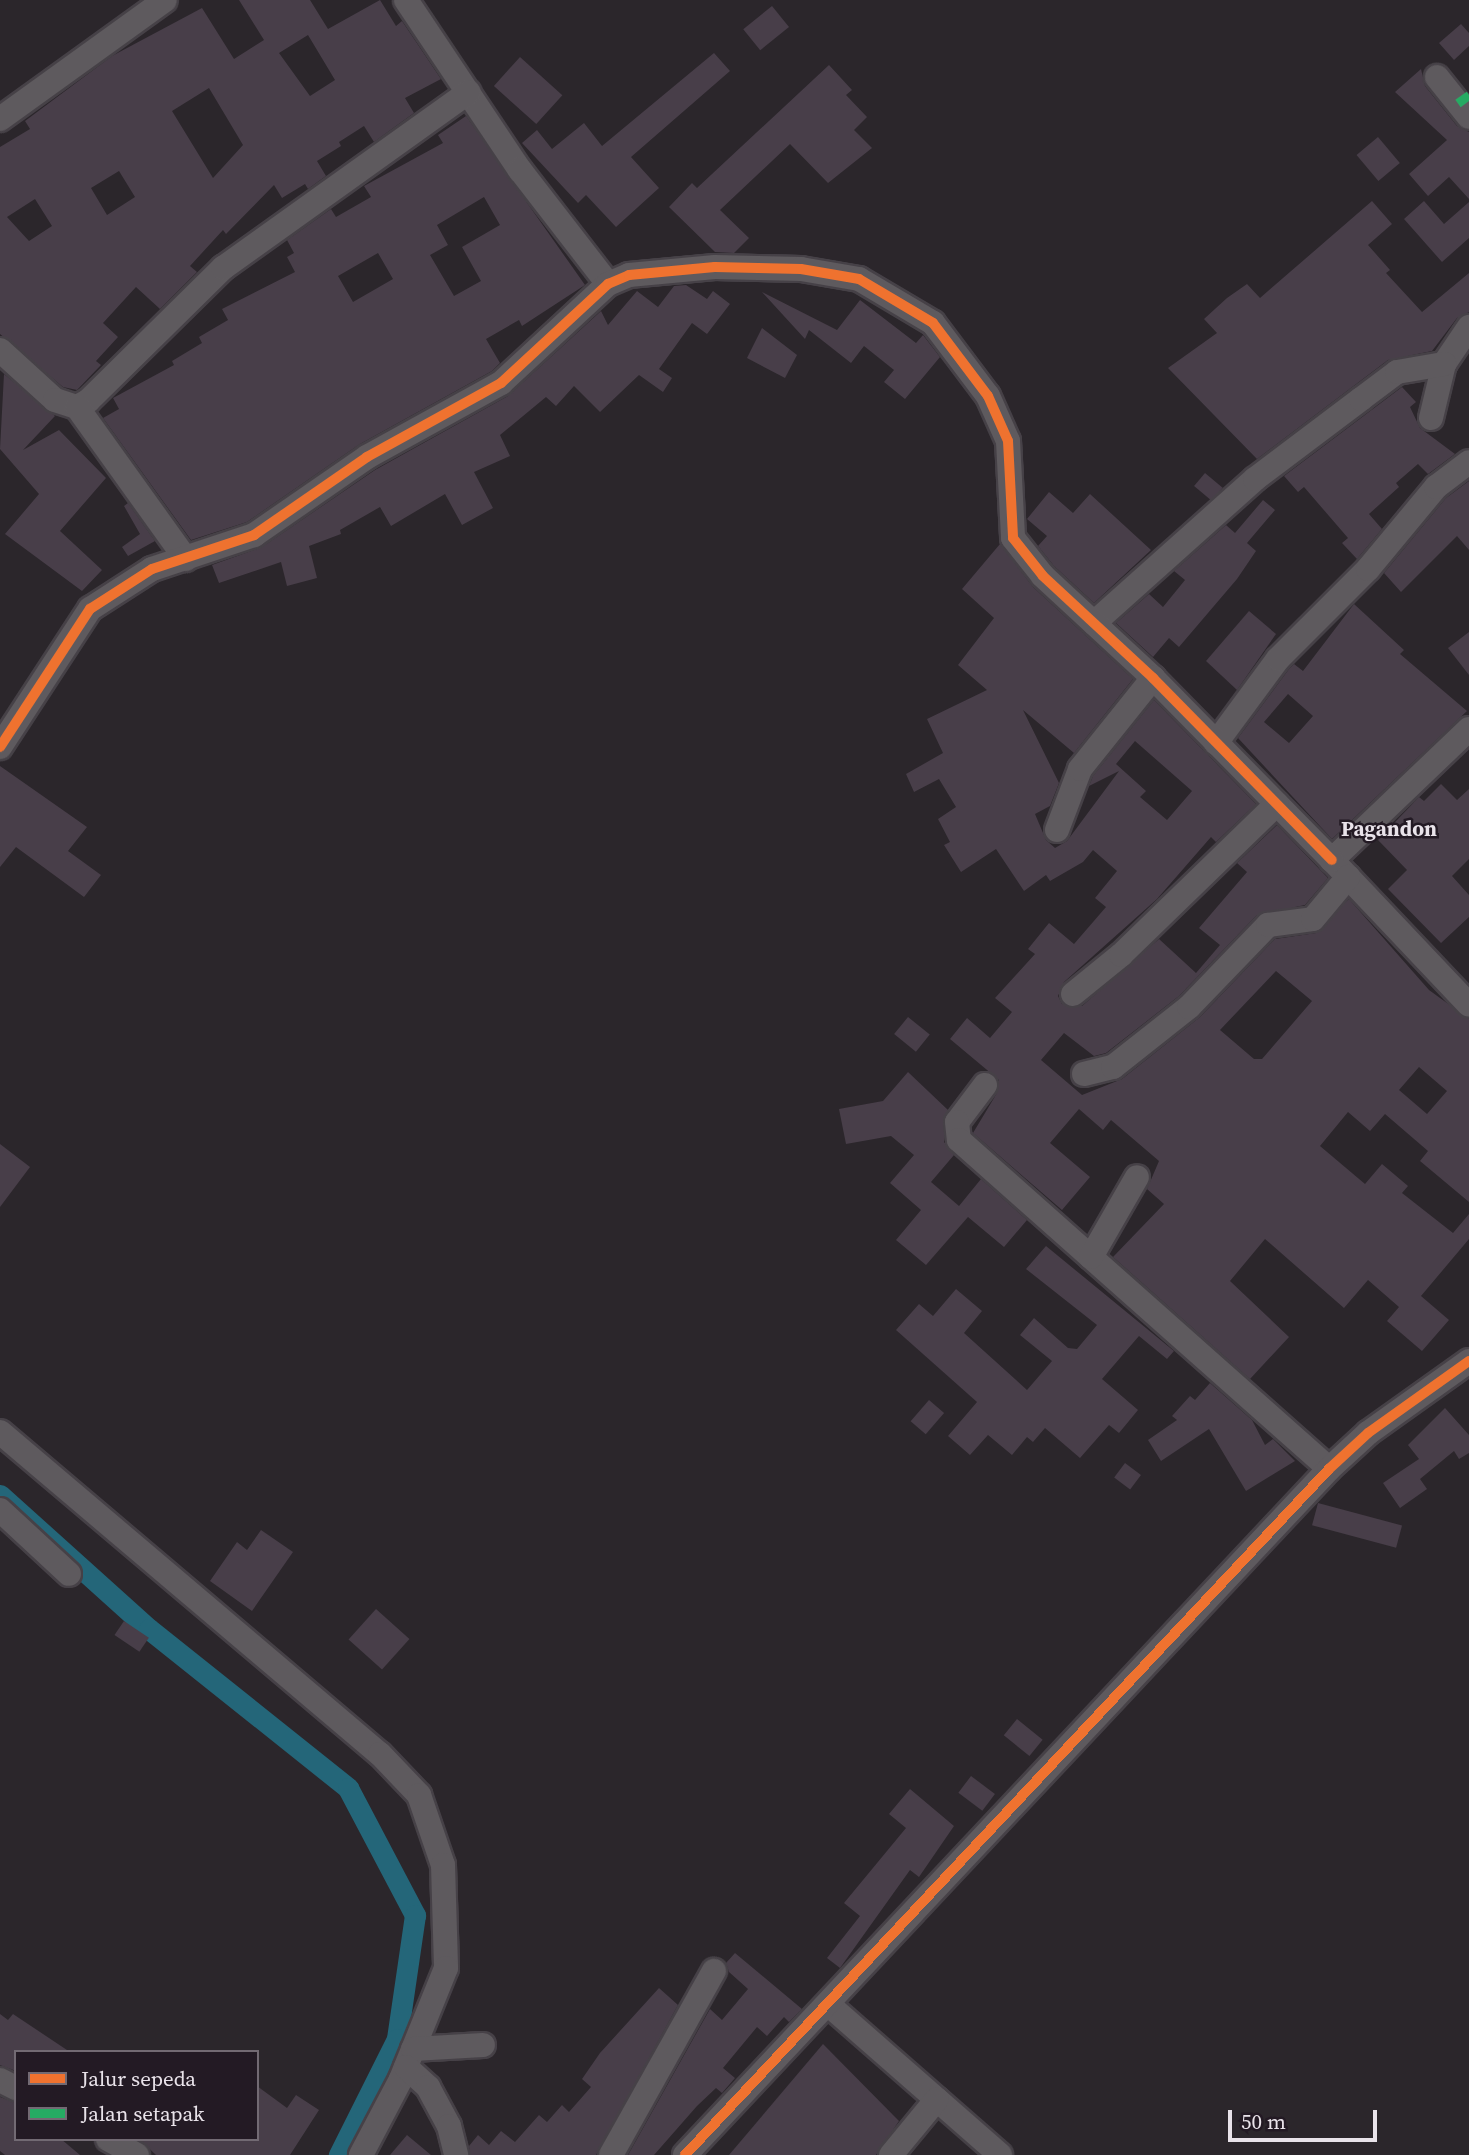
<!DOCTYPE html>
<style>
body{margin:0}
#map{position:relative;width:1469px;height:2155px;overflow:hidden;background:#2b262b;font-family:"Source Serif 4",serif}
div>[style]{position:absolute}
.canal>*{height:21px;margin:-10.5px;padding:0 10.5px;transform-origin:10.5px;border-radius:10.5px;background:#246679}
.building>*{inset:0;background:#483e49;transform-origin:0 0}
.roads{filter:drop-shadow(2px 0 #464147) drop-shadow(-2px 0 #464147) drop-shadow(0 2px #464147) drop-shadow(0 -2px #464147)}
.minor>*{height:24px;margin:-12px;padding:0 12px;transform-origin:12px;border-radius:12px;background:#5e5a5e}
.quiet>*{height:9px;margin-top:-4.5px;transform-origin:0;background:repeating-linear-gradient(90deg,#26ab63 0 18px,transparent 0 27px)}
.cycleway>*{height:10px;margin:-5px;padding:0 5px;transform-origin:5px;border-radius:5px;background:#ef722f}
span{translate:-50% -50%;white-space:nowrap;text-align:center;line-height:1.15;-webkit-text-stroke:5px #231a24;paint-order:stroke}
.quarter-label{font-size:21px;color:#e9e3ea;font-weight:700}
.legend{position:absolute;left:14px;top:2050px;width:245px;height:91px;box-sizing:border-box;background:#231a24;border:2px solid #726a73;margin:0;padding:9px 12px;list-style:none;font-size:21px;color:#e9e3ea}
.legend li{display:flex;align-items:center;gap:14px;height:35px}
.legend b{width:35px;border:2px solid #726a73}
.scale{position:absolute;left:1228px;top:2110px;width:149px;height:32px;box-sizing:border-box;border:4px solid #e9e3ea;border-top:0;padding-left:9px;font-size:21px;line-height:24px;white-space:nowrap;color:#e9e3ea;-webkit-text-stroke:5px #231a24;paint-order:stroke}
</style>
<div id="map">
<div class="canal">
<div style="left:0;top:1495px;width:200px;rotate:42deg"></div>
<div style="left:149px;top:1629px;width:255px;rotate:38.6deg"></div>
<div style="left:348px;top:1788px;width:144px;rotate:62.2deg"></div>
<div style="left:415px;top:1915px;width:125px;rotate:98.3deg"></div>
<div style="left:397px;top:2039px;width:130px;rotate:116.6deg"></div>
</div>
<div class="building">
<div style="clip-path:polygon(evenodd,239px 0,310px 0,328px 29px,380px 0,396px 26px,402px 21px,441px 79px,405px 98px,414px 113px,374px 142px,364px 126px,339px 142px,341px 146px,317px 161px,326px 176px,308px 189px,305px 184px,282px 198px,274px 185px,226px 234px,223px 230px,190px 266px,197px 272px,160px 309px,136px 287px,103px 323px,118px 337px,96px 361px,101px 365px,77px 390px,63px 387px,0 334px,0 147px,30px 129px,25px 121px,112px 56px,202px 8px,234px 59px,264px 40px,239px 0,308px 35px,335px 80px,310px 96px,279px 53px,308px 35px,239px 0,209px 88px,243px 145px,213px 178px,172px 111px,209px 88px,239px 0,119px 171px,135px 197px,107px 215px,91px 188px,119px 171px,239px 0,35px 199px,52px 226px,29px 241px,7px 217px,35px 199px)"></div>
<div style="left:772px;top:6px;width:27px;height:37px;rotate:51deg"></div>
<div style="clip-path:polygon(1461px 24px,1469px 33px,1469px 46px,1454px 60px,1439px 43px)"></div>
<div style="clip-path:polygon(714px 53px,730px 71px,631px 157px,659px 188px,616px 227px,586px 195px,578px 203px,522px 143px,537px 130px,552px 149px,584px 123px,602px 146px)"></div>
<div style="left:520px;top:57px;width:57px;height:39px;rotate:42deg"></div>
<div style="clip-path:polygon(829px 65px,852px 90px,846px 95px,867px 117px,854px 130px,872px 148px,828px 183px,790px 144px,720px 210px,749px 238px,734px 253px,715px 252px,669px 207px,692px 183px,697px 188px)"></div>
<div style="clip-path:polygon(1421px 69px,1425px 86px,1457px 126px,1469px 132px,1469px 199px,1449px 177px,1428px 196px,1409px 174px,1447px 140px,1395px 92px)"></div>
<div style="clip-path:polygon(evenodd,466px 116px,585px 285px,522px 326px,519px 320px,486px 339px,500px 363px,492px 371px,360px 444px,247px 522px,191px 540px,103px 418px,119px 409px,113px 398px,174px 365px,172px 361px,202px 343px,199px 337px,228px 320px,222px 309px,295px 272px,287px 257px,294px 253px,287px 240px,331px 209px,336px 217px,371px 197px,364px 186px,443px 143px,438px 135px,466px 116px,484px 197px,500px 225px,462px 247px,481px 281px,454px 296px,430px 255px,448px 245px,437px 225px,484px 197px,466px 116px,378px 253px,393px 279px,353px 302px,338px 276px,378px 253px)"></div>
<div style="left:1378px;top:137px;width:34px;height:28px;rotate:50deg"></div>
<div style="clip-path:polygon(1372px 201px,1392px 224px,1368px 245px,1390px 270px,1386px 273px,1422px 312px,1469px 273px,1469px 312px,1457px 318px,1432px 351px,1388px 360px,1257px 459px,1168px 368px,1217px 333px,1204px 319px,1227px 298px,1247px 284px,1260px 298px)"></div>
<div style="clip-path:polygon(1424px 201px,1444px 224px,1469px 202px,1469px 238px,1442px 262px,1404px 219px)"></div>
<div style="clip-path:polygon(686px 285px,707px 299px,713px 291px,730px 304px,707px 334px,692px 323px,659px 369px,672px 378px,663px 392px,639px 375px,600px 412px,574px 386px,556px 406px,546px 397px,500px 435px,510px 456px,474px 472px,493px 508px,462px 525px,445px 494px,391px 526px,380px 507px,340px 530px,341px 534px,309px 546px,317px 578px,287px 586px,281px 562px,219px 583px,212px 565px,262px 547px,375px 470px,508px 396px,601px 311px,608px 325px,637px 291px,658px 307px,674px 286px)"></div>
<div style="clip-path:polygon(762px 292px,837px 330px,860px 300px,916px 343px,923px 335px,940px 357px,905px 399px,884px 382px,894px 370px,864px 346px,851px 363px,809px 330px,805px 339px)"></div>
<div style="clip-path:polygon(762px 328px,797px 355px,785px 378px,747px 358px)"></div>
<div style="clip-path:polygon(4px 374px,55px 416px,23px 450px,59px 430px,106px 478px,60px 531px,102px 570px,82px 591px,5px 534px,39px 494px,0 449px)"></div>
<div style="clip-path:polygon(1402px 387px,1416px 402px,1410px 407px,1420px 428px,1455px 454px,1428px 474px,1418px 464px,1396px 483px,1399px 487px,1369px 514px,1382px 529px,1357px 559px,1342px 543px,1348px 538px,1304px 487px,1298px 492px,1284px 476px)"></div>
<div style="left:1205px;top:473px;width:23px;height:17px;rotate:40deg"></div>
<div style="clip-path:polygon(1469px 481px,1469px 550px,1457px 536px,1401px 592px,1384px 573px,1446px 498px)"></div>
<div style="clip-path:polygon(1049px 492px,1073px 513px,1090px 494px,1151px 550px,1094px 603px,1054px 566px,1038px 546px,1047px 536px,1027px 519px)"></div>
<div style="clip-path:polygon(1263px 500px,1275px 510px,1247px 543px,1256px 551px,1237px 579px,1179px 647px,1169px 638px,1153px 657px,1116px 623px,1149px 594px,1163px 607px,1185px 580px,1174px 571px,1226px 525px,1235px 533px)"></div>
<div style="clip-path:polygon(128px 503px,155px 541px,128px 556px,122px 547px,140px 534px,124px 506px)"></div>
<div style="clip-path:polygon(evenodd,1000px 544px,1033px 587px,1133px 679px,1074px 753px,1023px 710px,1059px 783px,1050px 806px,1035px 814px,1046px 840px,1055px 848px,1067px 841px,1119px 771px,1089px 786px,1093px 776px,1154px 700px,1256px 804px,1216px 842px,1211px 837px,1157px 899px,1064px 982px,1058px 996px,1062px 1004px,1082px 1006px,1159px 939px,1196px 973px,1220px 945px,1199px 928px,1247px 872px,1237px 863px,1277px 825px,1328px 878px,1305px 905px,1257px 915px,1179px 996px,1106px 1053px,1094px 1056px,1064px 1033px,1041px 1060px,1082px 1095px,1122px 1079px,1200px 1017px,1275px 939px,1316px 933px,1349px 899px,1429px 990px,1469px 1019px,1469px 1202px,1420px 1161px,1428px 1151px,1385px 1114px,1370px 1131px,1348px 1112px,1320px 1146px,1365px 1184px,1382px 1164px,1408px 1186px,1402px 1193px,1453px 1233px,1469px 1214px,1469px 1239px,1421px 1296px,1449px 1320px,1422px 1351px,1387px 1321px,1399px 1307px,1368px 1280px,1344px 1308px,1265px 1239px,1230px 1281px,1289px 1337px,1250px 1379px,1113px 1257px,1164px 1204px,1147px 1189px,1159px 1161px,1111px 1120px,1103px 1130px,1079px 1109px,1050px 1143px,1090px 1177px,1062px 1210px,973px 1133px,997px 1093px,999px 1080px,950px 1039px,967px 1018px,990px 1038px,1012px 1012px,995px 998px,1035px 954px,1028px 949px,1049px 923px,1074px 944px,1106px 907px,1095px 898px,1117px 871px,1093px 850px,1083px 862px,1050px 881px,1046px 875px,1024px 891px,996px 849px,961px 872px,944px 845px,950px 842px,938px 819px,956px 807px,939px 779px,914px 792px,906px 774px,943px 753px,927px 719px,987px 690px,958px 665px,994px 618px,962px 589px,1000px 544px,1135px 741px,1192px 791px,1167px 820px,1140px 797px,1146px 791px,1116px 764px,1135px 741px,1000px 544px,1276px 971px,1312px 1001px,1262px 1059px,1254px 1059px,1220px 1030px,1276px 971px,1000px 544px,1419px 1067px,1447px 1091px,1427px 1114px,1399px 1090px,1419px 1067px)"></div>
<div style="clip-path:polygon(evenodd,1354px 604px,1404px 650px,1400px 654px,1467px 711px,1332px 839px,1238px 738px,1289px 669px,1294px 664px,1303px 671px,1354px 604px,1288px 694px,1313px 716px,1289px 743px,1264px 722px,1288px 694px)"></div>
<div style="clip-path:polygon(1249px 611px,1276px 634px,1237px 690px,1206px 661px)"></div>
<div style="clip-path:polygon(1469px 632px,1469px 675px,1448px 648px)"></div>
<div style="clip-path:polygon(0 766px,87px 827px,68px 851px,101px 875px,84px 897px,16px 847px,0 867px)"></div>
<div style="clip-path:polygon(1441px 784px,1457px 800px,1469px 789px,1469px 859px,1452px 876px,1469px 895px,1469px 917px,1441px 943px,1388px 889px,1407px 870px,1378px 840px,1419px 797px,1424px 801px)"></div>
<div style="left:908px;top:1017px;width:28px;height:22px;rotate:39deg"></div>
<div style="clip-path:polygon(908px 1072px,948px 1110px,944px 1142px,954px 1155px,931px 1182px,959px 1206px,981px 1179px,1027px 1220px,1004px 1247px,968px 1217px,926px 1265px,896px 1240px,921px 1210px,890px 1183px,914px 1155px,891px 1136px,846px 1144px,839px 1109px,883px 1101px)"></div>
<div style="clip-path:polygon(0 1144px,30px 1167px,0 1207px)"></div>
<div style="clip-path:polygon(1046px 1246px,1174px 1351px,1167px 1359px,1139px 1336px,1102px 1379px,1138px 1410px,1119px 1433px,1109px 1425px,1080px 1458px,1045px 1428px,1033px 1442px,1027px 1437px,1012px 1455px,988px 1435px,970px 1455px,948px 1436px,977px 1402px,896px 1330px,919px 1304px,933px 1316px,956px 1289px,982px 1311px,964px 1333px,1027px 1390px,1052px 1361px,1020px 1335px,1034px 1318px,1068px 1348px,1077px 1349px,1097px 1325px,1026px 1269px)"></div>
<div style="clip-path:polygon(1210px 1383px,1252px 1420px,1265px 1445px,1273px 1439px,1295px 1461px,1246px 1491px,1209px 1429px,1161px 1461px,1148px 1440px,1177px 1420px,1172px 1416px,1190px 1396px,1195px 1400px)"></div>
<div style="left:929px;top:1400px;width:20px;height:28px;rotate:41deg"></div>
<div style="clip-path:polygon(1445px 1408px,1469px 1435px,1469px 1453px,1459px 1459px,1454px 1451px,1420px 1479px,1427px 1489px,1400px 1508px,1383px 1483px,1419px 1459px,1408px 1445px)"></div>
<div style="left:1125px;top:1463px;width:20px;height:18px;rotate:37deg"></div>
<div style="left:1318px;top:1503px;width:87px;height:23px;rotate:15deg"></div>
<div style="clip-path:polygon(261px 1530px,293px 1552px,252px 1611px,210px 1581px,237px 1542px,247px 1550px)"></div>
<div style="left:376px;top:1609px;width:45px;height:41px;rotate:42deg"></div>
<div style="left:124px;top:1621px;width:30px;height:17px;rotate:34deg"></div>
<div style="left:1017px;top:1719px;width:33px;height:21px;rotate:39deg"></div>
<div style="left:971px;top:1776px;width:30px;height:21px;rotate:37deg"></div>
<div style="clip-path:polygon(910px 1789px,954px 1826px,919px 1877px,910px 1870px,840px 1968px,827px 1958px,860px 1916px,844px 1903px,906px 1828px,889px 1814px)"></div>
<div style="clip-path:polygon(735px 1953px,802px 2009px,789px 2022px,784px 2017px,767px 2036px,757px 2027px,723px 2068px,735px 2078px,722px 2093px,716px 2088px,697px 2106px,654px 2155px,628px 2155px,710px 2009px,722px 2020px,748px 1989px,729px 1972px,726px 1963px)"></div>
<div style="clip-path:polygon(659px 1988px,678px 2005px,596px 2155px,470px 2155px,469px 2146px,478px 2135px,489px 2145px,501px 2131px,515px 2142px,539px 2115px,547px 2122px,562px 2105px,569px 2112px,591px 2087px,582px 2079px,600px 2053px)"></div>
<div style="clip-path:polygon(0 2014px,8px 2020px,13px 2014px,70px 2052px,16px 2052px,16px 2071px,0 2065px)"></div>
<div style="clip-path:polygon(823px 2044px,899px 2121px,876px 2155px,729px 2155px)"></div>
<div style="clip-path:polygon(257px 2086px,287px 2108px,296px 2095px,319px 2110px,290px 2155px,156px 2155px,139px 2139px,257px 2139px)"></div>
<div style="clip-path:polygon(0 2097px,16px 2103px,16px 2139px,61px 2139px,80px 2155px,5px 2155px,0 2151px)"></div>
<div style="clip-path:polygon(407px 2135px,431px 2155px,390px 2155px)"></div>
</div>
<div class="roads">
<div class="minor">
<div style="left:406px;top:0;width:205px;rotate:56.2deg"></div>
<div style="left:520px;top:170px;width:144px;rotate:52.3deg"></div>
<div style="left:1437px;top:77px;width:51px;rotate:51.3deg"></div>
<div style="left:0;top:119px;width:203px;rotate:-35.8deg"></div>
<div style="left:0;top:350px;width:74px;rotate:42.3deg"></div>
<div style="left:55px;top:400px;width:23px;rotate:18deg"></div>
<div style="left:77px;top:407px;width:13px;rotate:-29deg"></div>
<div style="left:88px;top:401px;width:190px;rotate:-44.6deg"></div>
<div style="left:223px;top:268px;width:302px;rotate:-35.6deg"></div>
<div style="left:77px;top:407px;width:187px;rotate:54.4deg"></div>
<div style="left:1431px;top:418px;width:56px;rotate:-76.5deg"></div>
<div style="left:1444px;top:364px;width:45px;rotate:-56deg"></div>
<div style="left:1094px;top:623px;width:216px;rotate:-41.8deg"></div>
<div style="left:1255px;top:479px;width:133px;rotate:-37deg"></div>
<div style="left:1361px;top:399px;width:45px;rotate:-36.9deg"></div>
<div style="left:1397px;top:372px;width:48px;rotate:-9.7deg"></div>
<div style="left:1469px;top:729px;width:190px;rotate:136.3deg"></div>
<div style="left:1332px;top:860px;width:199px;rotate:46.6deg"></div>
<div style="left:1216px;top:743px;width:104px;rotate:-53.6deg"></div>
<div style="left:1278px;top:659px;width:127px;rotate:-45deg"></div>
<div style="left:1368px;top:569px;width:107px;rotate:-50.3deg"></div>
<div style="left:1436px;top:487px;width:41px;rotate:-37.1deg"></div>
<div style="left:0;top:747px;width:165px;rotate:-56.9deg"></div>
<div style="left:90px;top:609px;width:74px;rotate:-32.8deg"></div>
<div style="left:152px;top:569px;width:108px;rotate:-18.4deg"></div>
<div style="left:254px;top:535px;width:137px;rotate:-34.6deg"></div>
<div style="left:367px;top:457px;width:153px;rotate:-28.9deg"></div>
<div style="left:501px;top:383px;width:146px;rotate:-42.8deg"></div>
<div style="left:608px;top:284px;width:23px;rotate:-23deg"></div>
<div style="left:629px;top:275px;width:86px;rotate:-5.3deg"></div>
<div style="left:715px;top:267px;width:86px;rotate:1.3deg"></div>
<div style="left:801px;top:269px;width:59px;rotate:9.8deg"></div>
<div style="left:859px;top:279px;width:86px;rotate:30.7deg"></div>
<div style="left:933px;top:323px;width:91px;rotate:53deg"></div>
<div style="left:988px;top:396px;width:49px;rotate:66deg"></div>
<div style="left:1008px;top:441px;width:97px;rotate:87deg"></div>
<div style="left:1013px;top:538px;width:48px;rotate:51.7deg"></div>
<div style="left:1043px;top:576px;width:150px;rotate:42.8deg"></div>
<div style="left:1153px;top:678px;width:255px;rotate:45.5deg"></div>
<div style="left:1057px;top:830px;width:65px;rotate:-69.3deg"></div>
<div style="left:1080px;top:769px;width:117px;rotate:-51.3deg"></div>
<div style="left:1073px;top:994px;width:62px;rotate:-39.1deg"></div>
<div style="left:1121px;top:955px;width:217px;rotate:-44.1deg"></div>
<div style="left:1084px;top:1074px;width:30px;rotate:-14deg"></div>
<div style="left:1113px;top:1067px;width:97px;rotate:-38.3deg"></div>
<div style="left:1189px;top:1007px;width:114px;rotate:-46.1deg"></div>
<div style="left:1268px;top:925px;width:45px;rotate:-7.6deg"></div>
<div style="left:1313px;top:919px;width:55px;rotate:-50.2deg"></div>
<div style="left:985px;top:1085px;width:46px;rotate:127.1deg"></div>
<div style="left:957px;top:1122px;width:18px;rotate:84deg"></div>
<div style="left:959px;top:1140px;width:495px;rotate:41.6deg"></div>
<div style="left:1091px;top:1257px;width:92px;rotate:-60.1deg"></div>
<div style="left:0;top:1432px;width:498px;rotate:40.3deg"></div>
<div style="left:380px;top:1754px;width:57px;rotate:46.4deg"></div>
<div style="left:419px;top:1795px;width:74px;rotate:71.1deg"></div>
<div style="left:443px;top:1865px;width:103px;rotate:88.3deg"></div>
<div style="left:446px;top:1968px;width:120px;rotate:112.1deg"></div>
<div style="left:401px;top:2079px;width:86px;rotate:117.8deg"></div>
<div style="left:0;top:1510px;width:94px;rotate:42.8deg"></div>
<div style="left:830px;top:2006px;width:226px;rotate:41.2deg"></div>
<div style="left:413px;top:2049px;width:70px;rotate:-3.3deg"></div>
<div style="left:406px;top:2067px;width:30px;rotate:42deg"></div>
<div style="left:428px;top:2087px;width:44px;rotate:61.7deg"></div>
<div style="left:449px;top:2126px;width:30px;rotate:76deg"></div>
<div style="left:0;top:2080px;width:18px;rotate:27deg"></div>
<div style="left:108px;top:2139px;width:33px;rotate:29deg"></div>
<div style="left:611px;top:2155px;width:211px;rotate:-60.8deg"></div>
<div style="left:685px;top:2155px;width:941px;rotate:-46.81deg"></div>
<div style="left:1329px;top:1469px;width:53px;rotate:-42.7deg"></div>
<div style="left:1368px;top:1433px;width:124px;rotate:-35.5deg"></div>
<div style="left:891px;top:2155px;width:72px;rotate:-50.6deg"></div>
</div>
</div>
<div class="quiet">
<div style="left:1458px;top:103px;width:14px;rotate:-36deg"></div>
</div>
<div class="cycleway">
<div style="left:0;top:747px;width:165px;rotate:-56.9deg"></div>
<div style="left:90px;top:609px;width:74px;rotate:-32.8deg"></div>
<div style="left:152px;top:569px;width:108px;rotate:-18.4deg"></div>
<div style="left:254px;top:535px;width:137px;rotate:-34.6deg"></div>
<div style="left:367px;top:457px;width:153px;rotate:-28.9deg"></div>
<div style="left:501px;top:383px;width:146px;rotate:-42.8deg"></div>
<div style="left:608px;top:284px;width:23px;rotate:-23deg"></div>
<div style="left:629px;top:275px;width:86px;rotate:-5.3deg"></div>
<div style="left:715px;top:267px;width:86px;rotate:1.3deg"></div>
<div style="left:801px;top:269px;width:59px;rotate:9.8deg"></div>
<div style="left:859px;top:279px;width:86px;rotate:30.7deg"></div>
<div style="left:933px;top:323px;width:91px;rotate:53deg"></div>
<div style="left:988px;top:396px;width:49px;rotate:66deg"></div>
<div style="left:1008px;top:441px;width:97px;rotate:87deg"></div>
<div style="left:1013px;top:538px;width:48px;rotate:51.7deg"></div>
<div style="left:1043px;top:576px;width:150px;rotate:42.8deg"></div>
<div style="left:1153px;top:678px;width:255px;rotate:45.5deg"></div>
<div style="left:685px;top:2155px;width:941px;rotate:-46.81deg"></div>
<div style="left:1329px;top:1469px;width:53px;rotate:-42.7deg"></div>
<div style="left:1368px;top:1433px;width:124px;rotate:-35.5deg"></div>
</div>
<div class="quarter-label">
<span style="left:1389px;top:829px">Pagandon</span>
</div>
<ul class="legend">
<li><b style="height:9px;background:#ef722f"></b>Jalur sepeda</li>
<li><b style="height:9px;background:#26ab63"></b>Jalan setapak</li>
</ul>
<div class="scale">50 m</div>
</div>
